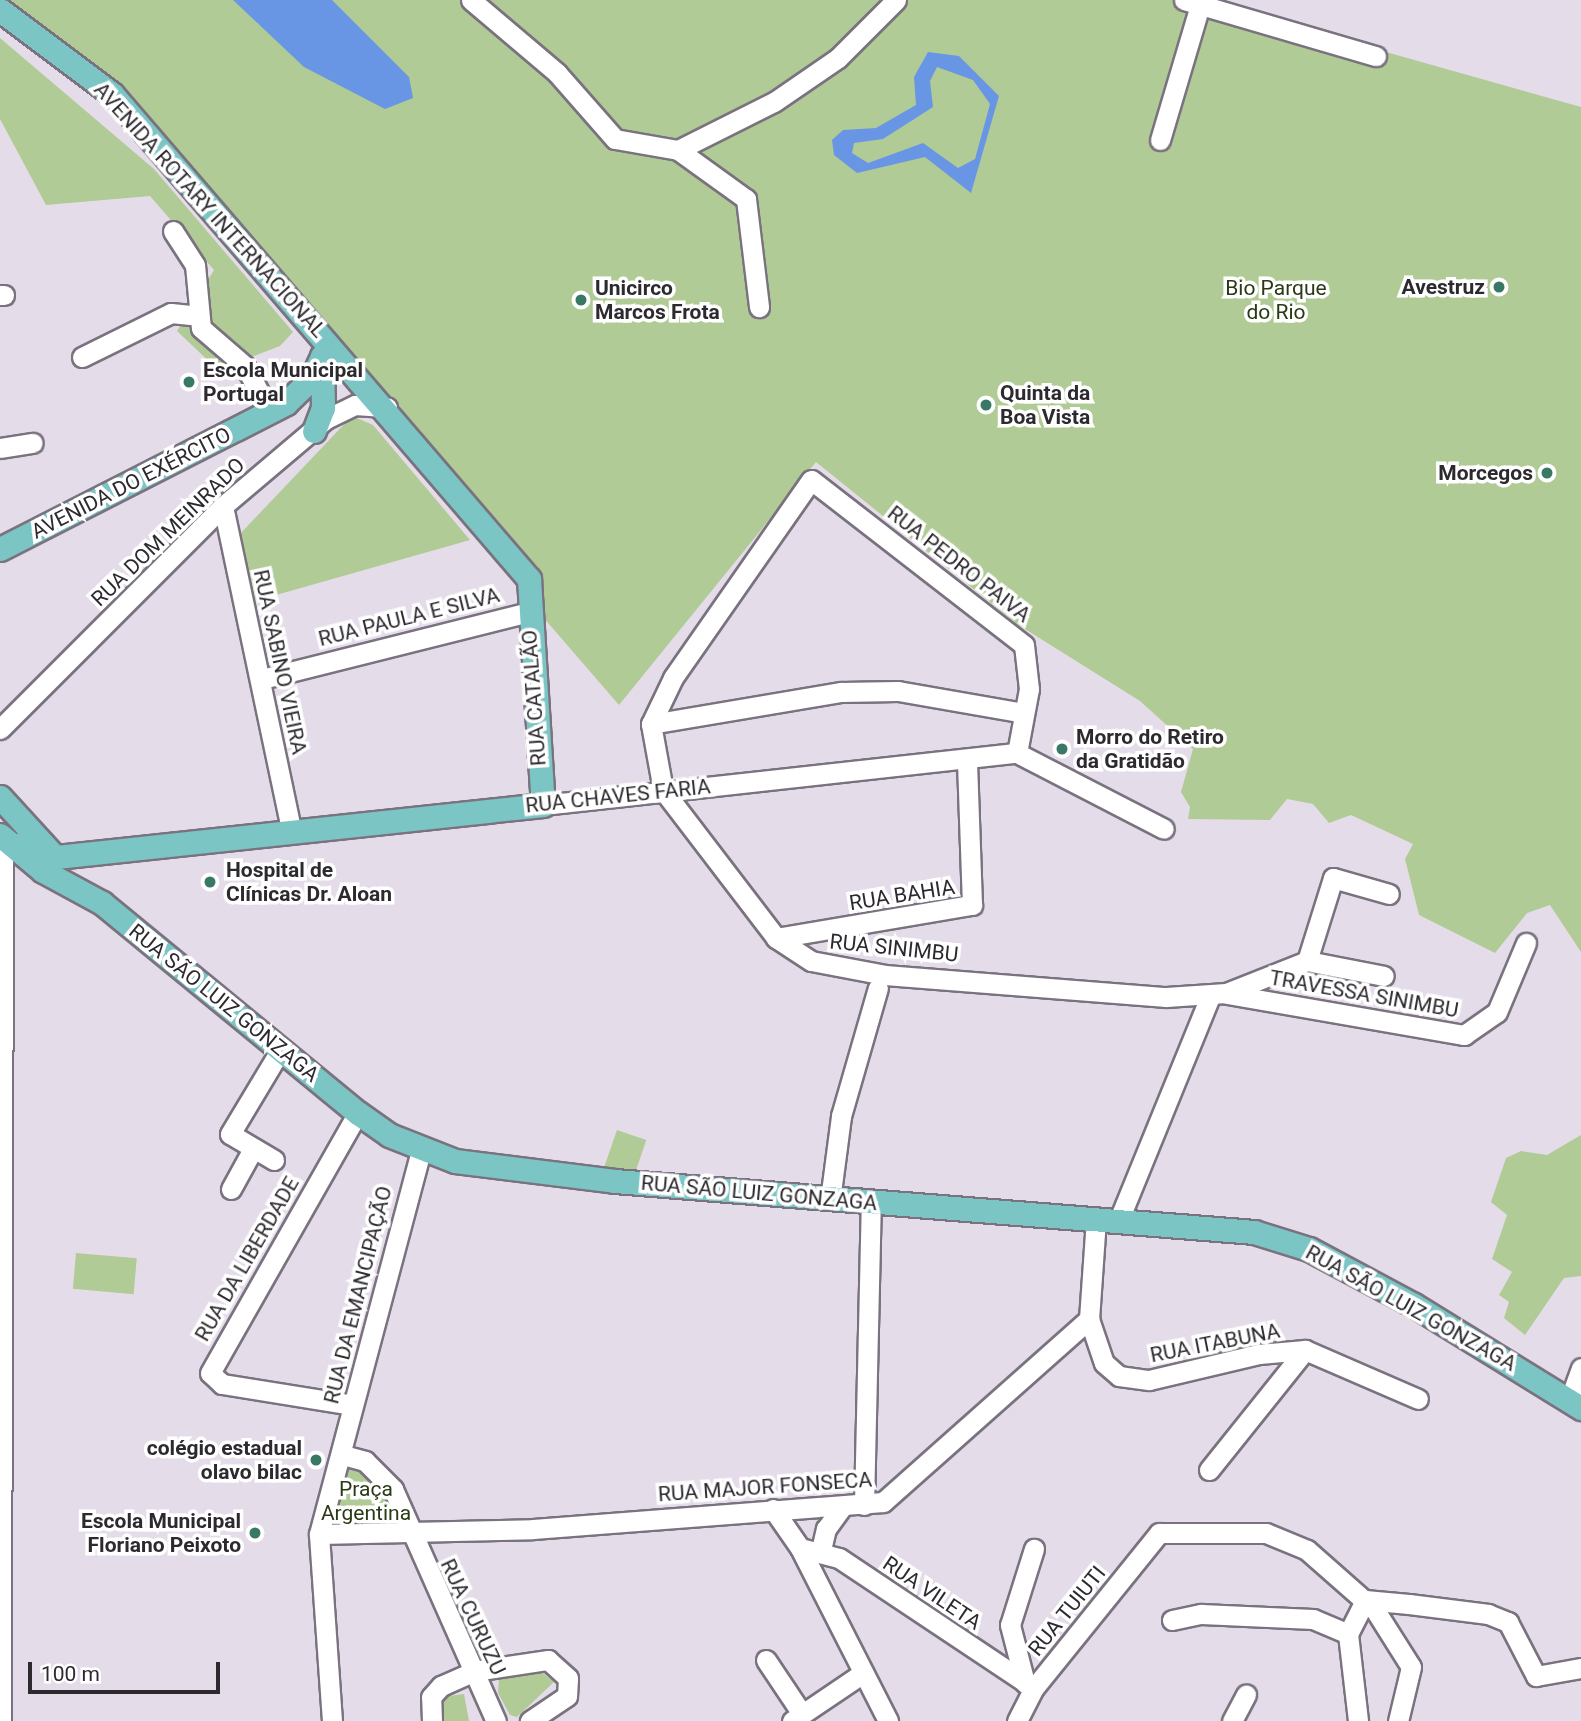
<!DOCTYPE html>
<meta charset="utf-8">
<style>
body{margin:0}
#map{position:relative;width:1581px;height:1721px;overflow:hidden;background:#e5dcea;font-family:Roboto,sans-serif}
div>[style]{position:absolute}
.green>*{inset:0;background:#b0cb95;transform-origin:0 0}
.water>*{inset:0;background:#6896e4}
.roads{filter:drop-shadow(2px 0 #7a727f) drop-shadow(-2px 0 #7a727f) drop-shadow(0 2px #7a727f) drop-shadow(0 -2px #7a727f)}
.minor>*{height:19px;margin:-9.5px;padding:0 9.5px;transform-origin:9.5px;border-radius:9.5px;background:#fff}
.major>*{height:23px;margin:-11.5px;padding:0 11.5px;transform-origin:11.5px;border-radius:11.5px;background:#7bc5c4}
.dots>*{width:19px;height:19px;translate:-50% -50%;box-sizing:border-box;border:4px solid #fff;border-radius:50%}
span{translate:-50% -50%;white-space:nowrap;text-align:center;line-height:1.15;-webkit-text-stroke:7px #fff;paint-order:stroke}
.street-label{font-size:21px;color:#2d2a2f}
.poi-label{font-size:21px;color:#2d2a2f;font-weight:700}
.right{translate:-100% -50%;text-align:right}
.left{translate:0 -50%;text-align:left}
.park-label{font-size:21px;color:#293a15}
.scale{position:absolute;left:28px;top:1662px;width:192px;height:32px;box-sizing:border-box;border:4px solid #2d2a2f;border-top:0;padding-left:9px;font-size:21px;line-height:24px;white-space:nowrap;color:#2d2a2f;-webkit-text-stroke:5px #fff;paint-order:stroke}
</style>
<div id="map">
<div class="green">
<div style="clip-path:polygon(0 0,1202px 0,1581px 107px,1581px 952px,1550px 905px,1527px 913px,1495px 953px,1419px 915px,1405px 859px,1413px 844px,1351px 815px,1329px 823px,1313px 804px,1287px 799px,1270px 820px,1188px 819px,1190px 807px,1181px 792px,1193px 749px,1140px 701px,1017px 624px,816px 462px,619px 705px,536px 609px,536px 585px,346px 348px,113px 82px)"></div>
<div style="clip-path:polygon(0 38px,154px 169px,293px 332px,280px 346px,218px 370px,177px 331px,214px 270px,150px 196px,46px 205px,0 119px)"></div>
<div style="clip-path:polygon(352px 416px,373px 425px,470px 540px,255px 601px,239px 535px)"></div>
<div style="left:617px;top:1130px;width:31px;height:40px;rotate:19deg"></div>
<div style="clip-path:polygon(1581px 1135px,1581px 1276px,1564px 1278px,1525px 1335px,1504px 1318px,1509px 1302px,1499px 1295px,1512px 1272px,1492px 1259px,1507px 1215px,1491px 1202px,1506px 1158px,1521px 1151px,1547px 1155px)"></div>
<div style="left:76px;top:1253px;width:61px;height:36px;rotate:5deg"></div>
<div style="clip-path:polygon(351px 1463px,397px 1507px,393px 1522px,334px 1526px,330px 1518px,343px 1510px,335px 1499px)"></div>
<div style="clip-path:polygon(534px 1666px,554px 1682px,517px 1717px,510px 1715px,498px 1693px,499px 1677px)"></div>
<div style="clip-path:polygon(464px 1694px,469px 1721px,444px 1721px,440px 1697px)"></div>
</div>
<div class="water">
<div style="clip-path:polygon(233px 0,332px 0,409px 77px,413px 98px,385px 109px,304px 67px)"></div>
<div style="clip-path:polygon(evenodd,928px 52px,959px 56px,999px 96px,971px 193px,925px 157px,857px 173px,834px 155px,832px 140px,843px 130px,876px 128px,916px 105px,914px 77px,928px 52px,937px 67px,973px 80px,990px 104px,975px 159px,958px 168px,923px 143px,868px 163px,852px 153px,854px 143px,883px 139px,933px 107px,930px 81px,937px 67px)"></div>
</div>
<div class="roads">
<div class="minor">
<div style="left:471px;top:0;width:113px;rotate:40.3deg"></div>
<div style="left:557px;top:73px;width:88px;rotate:48.7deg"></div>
<div style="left:615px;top:139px;width:64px;rotate:9.9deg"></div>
<div style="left:678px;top:150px;width:107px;rotate:-26.6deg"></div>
<div style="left:774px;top:102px;width:78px;rotate:-34.5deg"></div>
<div style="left:838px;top:58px;width:82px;rotate:-45deg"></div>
<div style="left:1184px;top:0;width:200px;rotate:16.3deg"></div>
<div style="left:1160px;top:140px;width:141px;rotate:-73.5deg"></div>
<div style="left:678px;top:150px;width:84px;rotate:35.8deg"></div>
<div style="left:746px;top:199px;width:109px;rotate:83.1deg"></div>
<div style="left:173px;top:231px;width:40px;rotate:57.1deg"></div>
<div style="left:195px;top:265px;width:63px;rotate:84.6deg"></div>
<div style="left:201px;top:328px;width:58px;rotate:40.8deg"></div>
<div style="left:245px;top:366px;width:52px;rotate:61.5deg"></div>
<div style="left:0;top:295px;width:4px"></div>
<div style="left:82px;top:357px;width:99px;rotate:-26.3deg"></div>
<div style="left:171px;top:313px;width:27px;rotate:6deg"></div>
<div style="left:0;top:448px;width:33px;rotate:-9deg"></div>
<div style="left:223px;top:506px;width:330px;rotate:78.1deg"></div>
<div style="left:262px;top:679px;width:274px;rotate:-14.1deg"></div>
<div style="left:651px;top:724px;width:193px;rotate:-9.6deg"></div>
<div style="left:841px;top:692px;width:57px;rotate:-1deg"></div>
<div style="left:898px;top:691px;width:128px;rotate:9.9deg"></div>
<div style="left:0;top:729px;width:315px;rotate:-45deg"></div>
<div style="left:223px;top:506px;width:135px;rotate:-40.2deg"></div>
<div style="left:326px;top:419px;width:32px;rotate:-26deg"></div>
<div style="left:355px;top:405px;width:32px;rotate:4deg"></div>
<div style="left:1017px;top:753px;width:65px;rotate:-79.4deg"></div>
<div style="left:1029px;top:689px;width:44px;rotate:-96.5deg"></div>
<div style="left:1024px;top:645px;width:269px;rotate:-142.2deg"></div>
<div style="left:811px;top:480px;width:241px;rotate:124.9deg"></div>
<div style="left:673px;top:678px;width:51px;rotate:115.6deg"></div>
<div style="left:651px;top:724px;width:67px;rotate:79.7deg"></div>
<div style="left:663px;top:790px;width:186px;rotate:52.6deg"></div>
<div style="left:776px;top:938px;width:42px;rotate:33.3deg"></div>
<div style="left:811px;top:961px;width:75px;rotate:10.7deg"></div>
<div style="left:885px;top:975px;width:282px;rotate:4.5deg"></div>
<div style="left:1166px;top:997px;width:60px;rotate:-3.8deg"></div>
<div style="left:1226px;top:993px;width:87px;rotate:-21.6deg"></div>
<div style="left:1307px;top:961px;width:78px;rotate:11deg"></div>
<div style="left:543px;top:805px;width:477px;rotate:-6.3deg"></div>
<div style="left:1017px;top:753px;width:165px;rotate:27.3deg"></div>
<div style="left:776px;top:938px;width:199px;rotate:-9.6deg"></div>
<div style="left:972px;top:905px;width:145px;rotate:-92deg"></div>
<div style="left:1307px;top:961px;width:87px;rotate:-72.6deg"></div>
<div style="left:1333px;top:878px;width:58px;rotate:15.9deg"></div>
<div style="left:1227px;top:994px;width:241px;rotate:9.8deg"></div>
<div style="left:1464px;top:1035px;width:40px;rotate:-34.9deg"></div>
<div style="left:1497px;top:1012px;width:75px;rotate:-67.2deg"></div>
<div style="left:274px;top:1160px;width:51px;rotate:-149.4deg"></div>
<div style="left:230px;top:1134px;width:99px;rotate:-59deg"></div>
<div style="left:231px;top:1189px;width:46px;rotate:-61.2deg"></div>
<div style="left:830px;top:1200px;width:85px;rotate:-82.5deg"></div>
<div style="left:841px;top:1116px;width:133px;rotate:-73.9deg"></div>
<div style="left:1118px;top:1222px;width:243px;rotate:-67.8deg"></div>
<div style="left:1089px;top:1319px;width:46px;rotate:71.2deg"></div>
<div style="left:1104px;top:1363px;width:20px;rotate:41deg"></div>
<div style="left:1119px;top:1376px;width:30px;rotate:8deg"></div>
<div style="left:1149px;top:1380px;width:113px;rotate:-13.3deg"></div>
<div style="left:1259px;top:1354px;width:46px;rotate:-5deg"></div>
<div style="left:1305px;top:1350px;width:123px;rotate:23.4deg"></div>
<div style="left:1569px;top:1401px;width:35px;rotate:-70deg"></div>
<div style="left:353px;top:1405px;width:133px;rotate:-170.9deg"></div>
<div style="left:222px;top:1384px;width:16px;rotate:-137deg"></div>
<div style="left:210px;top:1373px;width:299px;rotate:-60.4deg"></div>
<div style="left:343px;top:1455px;width:23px;rotate:15deg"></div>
<div style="left:365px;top:1461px;width:40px;rotate:45deg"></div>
<div style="left:393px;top:1489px;width:254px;rotate:66.1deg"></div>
<div style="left:1209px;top:1470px;width:154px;rotate:-51.3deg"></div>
<div style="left:864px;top:1505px;width:302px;rotate:-88.7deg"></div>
<div style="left:773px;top:1509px;width:47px;rotate:55.3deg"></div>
<div style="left:800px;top:1548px;width:194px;rotate:63deg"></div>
<div style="left:319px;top:1534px;width:214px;rotate:-1.3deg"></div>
<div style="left:533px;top:1529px;width:351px;rotate:-4.4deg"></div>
<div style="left:883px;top:1502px;width:276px;rotate:-41.6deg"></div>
<div style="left:1089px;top:1319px;width:99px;rotate:-86deg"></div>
<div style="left:800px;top:1548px;width:40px;rotate:14.4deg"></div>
<div style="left:839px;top:1558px;width:234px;rotate:33.7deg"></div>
<div style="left:821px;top:1550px;width:22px;rotate:-77deg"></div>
<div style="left:826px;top:1529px;width:29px;rotate:-54deg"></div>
<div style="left:1172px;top:1620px;width:30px;rotate:-12deg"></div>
<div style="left:1201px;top:1614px;width:112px;rotate:2.6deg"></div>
<div style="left:1313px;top:1619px;width:38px;rotate:23deg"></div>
<div style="left:1348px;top:1634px;width:38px;rotate:-63deg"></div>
<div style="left:1365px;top:1600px;width:44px;rotate:5.2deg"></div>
<div style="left:1409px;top:1604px;width:80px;rotate:7.2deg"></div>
<div style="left:1488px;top:1614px;width:22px;rotate:22deg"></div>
<div style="left:1508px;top:1622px;width:61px;rotate:62.6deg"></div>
<div style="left:1536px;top:1676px;width:46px;rotate:-10.1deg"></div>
<div style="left:1348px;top:1634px;width:88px;rotate:83.4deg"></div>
<div style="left:766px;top:1660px;width:65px;rotate:56.3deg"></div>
<div style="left:1025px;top:1683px;width:60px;rotate:-104.5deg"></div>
<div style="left:1010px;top:1625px;width:80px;rotate:-72.5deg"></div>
<div style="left:1px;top:1721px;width:884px;rotate:-89.87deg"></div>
<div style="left:332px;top:1721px;width:187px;rotate:-94deg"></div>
<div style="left:319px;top:1534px;width:400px;rotate:-75.1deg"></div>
<div style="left:432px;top:1721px;width:24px;rotate:-92deg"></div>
<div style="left:431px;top:1697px;width:15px;rotate:-48deg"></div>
<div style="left:441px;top:1686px;width:36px;rotate:-24deg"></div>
<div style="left:474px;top:1671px;width:75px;rotate:-8.5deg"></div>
<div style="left:548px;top:1660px;width:27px;rotate:42deg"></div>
<div style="left:568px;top:1678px;width:18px;rotate:93deg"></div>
<div style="left:567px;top:1696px;width:45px;rotate:146deg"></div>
<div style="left:792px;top:1721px;width:86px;rotate:-34.1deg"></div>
<div style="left:1017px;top:1721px;width:37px;rotate:-63deg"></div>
<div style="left:1034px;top:1688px;width:199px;rotate:-51.1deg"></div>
<div style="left:1159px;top:1533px;width:107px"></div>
<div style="left:1266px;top:1533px;width:44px;rotate:22.5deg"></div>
<div style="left:1307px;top:1550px;width:91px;rotate:41.4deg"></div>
<div style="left:1375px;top:1610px;width:67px;rotate:57.7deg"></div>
<div style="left:1411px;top:1667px;width:56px;rotate:103.5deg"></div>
<div style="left:1232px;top:1721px;width:30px;rotate:-62deg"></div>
</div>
<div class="major">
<div style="left:0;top:10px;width:140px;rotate:36.9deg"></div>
<div style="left:112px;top:94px;width:640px;rotate:49.31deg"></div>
<div style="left:529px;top:579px;width:226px;rotate:86.5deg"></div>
<div style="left:543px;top:805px;width:492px;rotate:173.9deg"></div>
<div style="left:54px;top:857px;width:35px;rotate:-158deg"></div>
<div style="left:314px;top:431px;width:25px;rotate:-69deg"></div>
<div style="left:323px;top:408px;width:52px;rotate:-91.1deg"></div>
<div style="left:0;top:549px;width:321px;rotate:-27deg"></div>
<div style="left:286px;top:403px;width:36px;rotate:-44deg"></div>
<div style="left:312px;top:378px;width:23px;rotate:-65deg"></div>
<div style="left:0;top:797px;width:77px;rotate:47.6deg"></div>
<div style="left:0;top:835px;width:56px;rotate:39.9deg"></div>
<div style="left:43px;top:871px;width:67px;rotate:28.5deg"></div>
<div style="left:102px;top:903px;width:331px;rotate:39.4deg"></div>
<div style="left:358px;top:1113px;width:38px;rotate:35deg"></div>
<div style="left:389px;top:1135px;width:71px;rotate:21.5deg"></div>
<div style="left:455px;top:1161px;width:161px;rotate:7.1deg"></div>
<div style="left:615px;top:1181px;width:641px;rotate:4.56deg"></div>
<div style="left:1254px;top:1232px;width:58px;rotate:17.2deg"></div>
<div style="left:1309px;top:1249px;width:119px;rotate:28.1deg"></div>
<div style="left:1414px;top:1305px;width:196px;rotate:31.7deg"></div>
</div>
</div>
<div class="dots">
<div style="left:1499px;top:287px;background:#397865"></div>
<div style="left:581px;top:300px;background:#397865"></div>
<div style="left:189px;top:382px;background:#397865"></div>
<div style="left:986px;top:405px;background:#397865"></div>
<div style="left:1547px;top:473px;background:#397865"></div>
<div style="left:1062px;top:749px;background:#397865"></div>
<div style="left:210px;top:882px;background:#397865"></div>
<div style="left:316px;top:1460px;background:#397865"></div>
<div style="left:255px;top:1533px;background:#397865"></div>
</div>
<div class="street-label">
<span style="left:210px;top:210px;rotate:48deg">AVENIDA ROTARY INTERNACIONAL</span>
<span style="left:131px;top:483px;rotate:-27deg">AVENIDA DO EXÉRCITO</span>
<span style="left:168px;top:532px;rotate:-44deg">RUA DOM MEINRADO</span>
<span style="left:959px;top:564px;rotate:38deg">RUA PEDRO PAIVA</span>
<span style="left:409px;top:617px;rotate:-14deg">RUA PAULA E SILVA</span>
<span style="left:280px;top:662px;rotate:78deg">RUA SABINO VIEIRA</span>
<span style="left:534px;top:698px;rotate:-94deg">RUA CATALÃO</span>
<span style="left:618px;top:796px;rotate:-6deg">RUA CHAVES FARIA</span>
<span style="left:902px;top:895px;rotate:-9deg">RUA BAHIA</span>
<span style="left:894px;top:948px;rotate:6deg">RUA SINIMBU</span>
<span style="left:1364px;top:994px;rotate:10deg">TRAVESSA SINIMBU</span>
<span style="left:224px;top:1003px;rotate:39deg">RUA SÃO LUIZ GONZAGA</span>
<span style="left:759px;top:1193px;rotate:5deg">RUA SÃO LUIZ GONZAGA</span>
<span style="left:247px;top:1259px;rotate:-60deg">RUA DA LIBERDADE</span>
<span style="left:358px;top:1295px;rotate:-76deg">RUA DA EMANCIPAÇÃO</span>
<span style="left:1411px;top:1308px;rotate:29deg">RUA SÃO LUIZ GONZAGA</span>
<span style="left:1215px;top:1343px;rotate:-11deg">RUA ITABUNA</span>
<span style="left:765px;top:1487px;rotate:-4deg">RUA MAJOR FONSECA</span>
<span style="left:932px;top:1593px;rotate:34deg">RUA VILETA</span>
<span style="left:1067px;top:1611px;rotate:-51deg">RUA TUIUTI</span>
<span style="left:473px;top:1617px;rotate:65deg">RUA CURUZU</span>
</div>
<div class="poi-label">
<span class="right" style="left:1485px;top:287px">Avestruz</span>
<span class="left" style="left:595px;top:300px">Unicirco<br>Marcos Frota</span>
<span class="left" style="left:203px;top:382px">Escola Municipal<br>Portugal</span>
<span class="left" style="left:1000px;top:405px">Quinta da<br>Boa Vista</span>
<span class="right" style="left:1533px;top:473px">Morcegos</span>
<span class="left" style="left:1076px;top:749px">Morro do Retiro<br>da Gratidão</span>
<span class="left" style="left:226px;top:882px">Hospital de<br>Clínicas Dr. Aloan</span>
<span class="right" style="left:302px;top:1460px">colégio estadual<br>olavo bilac</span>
<span class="right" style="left:241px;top:1533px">Escola Municipal<br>Floriano Peixoto</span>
</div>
<div class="park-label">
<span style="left:1276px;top:300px">Bio Parque<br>do Rio</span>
<span style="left:366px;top:1501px">Praça<br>Argentina</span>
</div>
<div class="scale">100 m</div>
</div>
